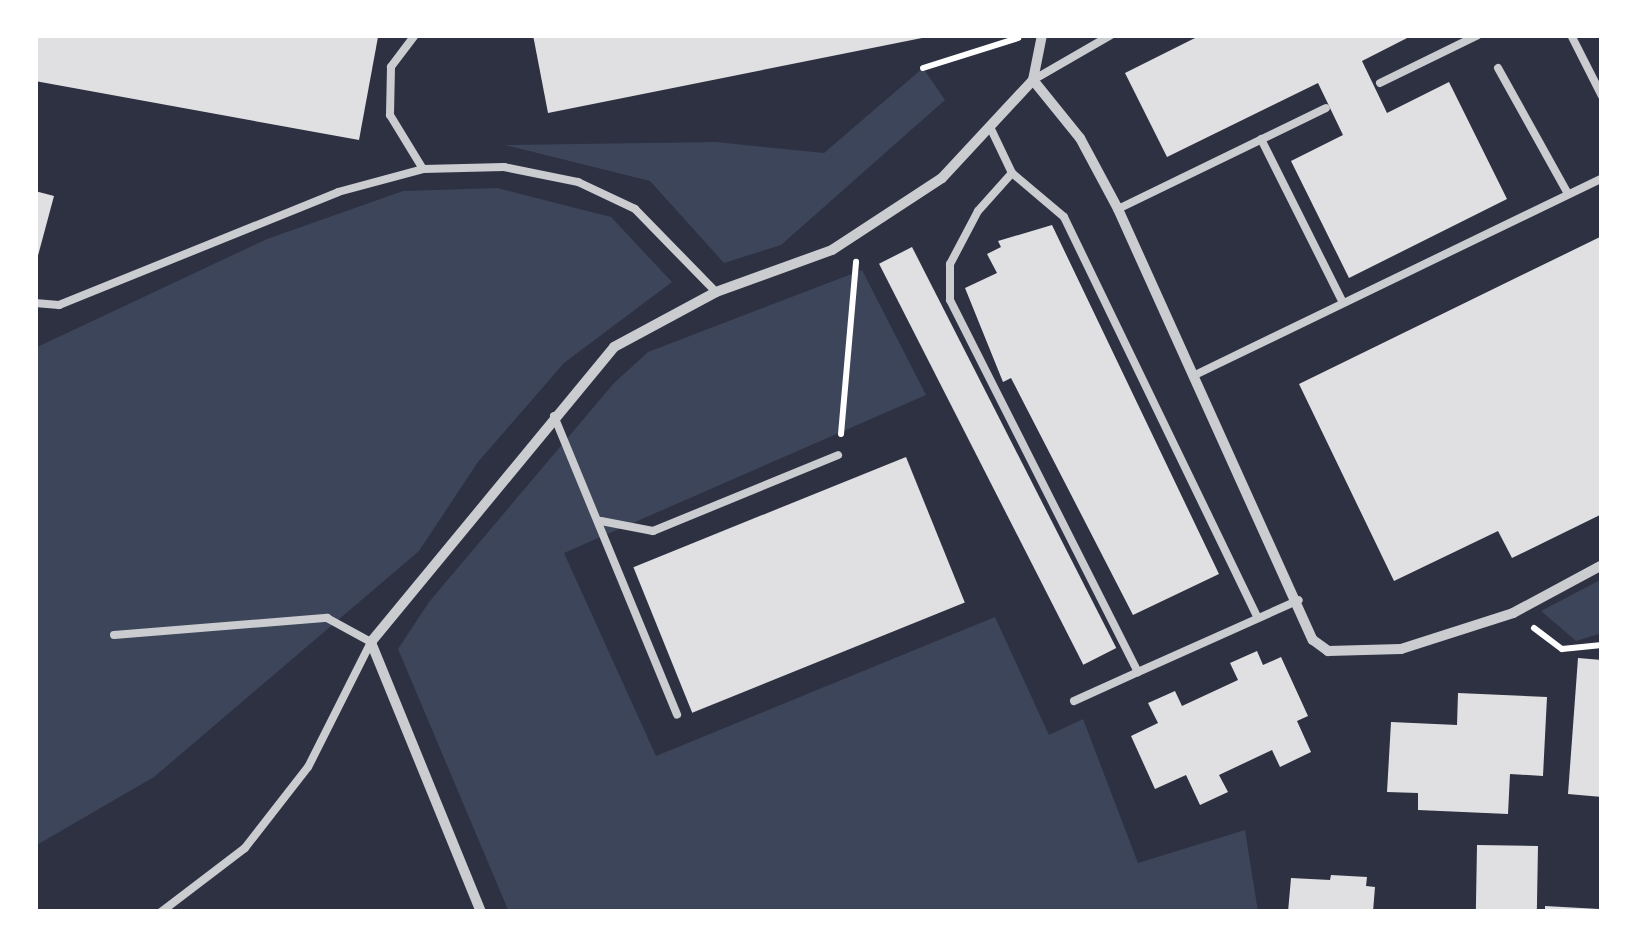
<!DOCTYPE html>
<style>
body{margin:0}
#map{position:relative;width:1637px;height:947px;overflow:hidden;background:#2d3142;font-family:Helvetica,sans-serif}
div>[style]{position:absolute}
.green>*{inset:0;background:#3c4559}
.building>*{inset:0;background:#e0e0e3;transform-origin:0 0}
.path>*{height:6px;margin:-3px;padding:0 3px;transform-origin:3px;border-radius:3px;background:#fff}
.service>*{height:8px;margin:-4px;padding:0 4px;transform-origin:4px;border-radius:4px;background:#caccd0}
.minor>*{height:10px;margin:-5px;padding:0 5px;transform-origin:5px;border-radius:5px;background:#caccd0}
span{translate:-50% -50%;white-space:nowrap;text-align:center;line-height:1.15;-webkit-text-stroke:9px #fff;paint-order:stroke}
.frame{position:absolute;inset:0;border:38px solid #fff;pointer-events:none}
</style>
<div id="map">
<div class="green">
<div style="clip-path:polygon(923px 68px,945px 100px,781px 245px,724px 263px,650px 181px,505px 145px,716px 142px,824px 153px)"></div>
<div style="clip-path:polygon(497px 188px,611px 217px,672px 282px,564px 363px,478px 462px,419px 551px,154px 777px,35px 846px,35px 348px,267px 239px,403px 191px)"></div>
<div style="clip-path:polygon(862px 270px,926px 395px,564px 553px,656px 756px,995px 617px,1049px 735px,1083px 719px,1138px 863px,1245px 830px,1258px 912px,509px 912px,398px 649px,429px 602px,614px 383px,648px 352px)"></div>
<div style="clip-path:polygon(1602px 579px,1602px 633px,1576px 641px,1541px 611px)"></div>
</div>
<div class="building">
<div style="clip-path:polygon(35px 35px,366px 35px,378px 37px,359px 140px,35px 81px)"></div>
<div style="clip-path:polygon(533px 35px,926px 35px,927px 37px,548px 113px)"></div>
<div style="clip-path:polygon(1201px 35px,1413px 35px,1362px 61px,1387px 113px,1449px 82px,1507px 199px,1349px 278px,1291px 161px,1343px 135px,1318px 83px,1167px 157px,1125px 73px)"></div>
<div style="clip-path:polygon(35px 191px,54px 196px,36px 263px,35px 262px)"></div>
<div style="clip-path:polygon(1052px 225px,1219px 574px,1133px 615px,1011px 378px,1003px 382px,965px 288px,997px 273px,987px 254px,1001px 247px,998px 241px)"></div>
<div style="clip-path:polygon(1602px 236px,1602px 514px,1512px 558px,1498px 531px,1394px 581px,1299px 384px)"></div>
<div style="left:912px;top:247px;width:450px;height:37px;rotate:63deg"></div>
<div style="left:906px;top:457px;width:157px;height:294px;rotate:68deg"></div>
<div style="clip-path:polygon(1257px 651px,1263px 665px,1281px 657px,1308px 716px,1297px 721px,1311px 752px,1280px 767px,1272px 750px,1219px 775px,1228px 792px,1200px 805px,1186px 775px,1155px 789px,1131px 736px,1158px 723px,1148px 703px,1175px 691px,1182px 706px,1238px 680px,1230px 663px)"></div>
<div style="clip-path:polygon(1578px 658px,1602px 660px,1602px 797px,1568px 794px)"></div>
<div style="clip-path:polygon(1458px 693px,1547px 697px,1543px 776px,1510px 774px,1508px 814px,1418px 810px,1418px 793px,1387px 792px,1391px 722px,1457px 725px)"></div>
<div style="left:1477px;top:845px;width:61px;height:64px;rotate:1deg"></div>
<div style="clip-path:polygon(1331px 875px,1367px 877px,1366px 886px,1375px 887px,1373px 912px,1288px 912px,1291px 878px,1330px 880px)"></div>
<div style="clip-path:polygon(1545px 906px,1599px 909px,1599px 912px,1545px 912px)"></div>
</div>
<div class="path">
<div style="left:923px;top:68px;width:100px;rotate:-17.5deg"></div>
<div style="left:841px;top:434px;width:173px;rotate:-85deg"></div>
<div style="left:1534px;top:628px;width:35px;rotate:37deg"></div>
<div style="left:1562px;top:649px;width:40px;rotate:-5.7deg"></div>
</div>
<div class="service">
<div style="left:415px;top:35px;width:40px;rotate:127deg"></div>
<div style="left:391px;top:67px;width:48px;rotate:91.2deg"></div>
<div style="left:390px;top:115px;width:63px;rotate:58.6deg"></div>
<div style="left:1571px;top:35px;width:68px;rotate:63.1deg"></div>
<div style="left:1498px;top:68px;width:144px;rotate:60.9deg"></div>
<div style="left:1033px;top:80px;width:90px;rotate:-30deg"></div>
<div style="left:1380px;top:83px;width:109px;rotate:-26.1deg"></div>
<div style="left:991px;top:129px;width:49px;rotate:64.5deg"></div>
<div style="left:1012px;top:173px;width:51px;rotate:131.8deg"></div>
<div style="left:978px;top:211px;width:60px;rotate:117.8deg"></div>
<div style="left:950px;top:264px;width:36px;rotate:90deg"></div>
<div style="left:950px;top:300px;width:417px;rotate:63.2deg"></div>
<div style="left:1138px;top:672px;width:176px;rotate:-24.1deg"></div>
<div style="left:1261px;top:139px;width:181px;rotate:63.4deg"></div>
<div style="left:1012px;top:173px;width:68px;rotate:40.2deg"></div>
<div style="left:1064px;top:217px;width:445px;rotate:64.2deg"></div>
<div style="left:1118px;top:209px;width:231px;rotate:-25.9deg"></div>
<div style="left:35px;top:303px;width:24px;rotate:5deg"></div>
<div style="left:59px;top:305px;width:301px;rotate:-22deg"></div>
<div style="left:338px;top:192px;width:88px;rotate:-15.1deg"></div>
<div style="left:423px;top:169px;width:81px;rotate:-1.4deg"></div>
<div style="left:504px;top:167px;width:76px;rotate:11.5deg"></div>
<div style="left:578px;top:182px;width:63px;rotate:25.3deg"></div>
<div style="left:635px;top:209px;width:116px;rotate:45.7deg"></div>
<div style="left:1195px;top:375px;width:452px;rotate:-25.8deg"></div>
<div style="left:554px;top:416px;width:323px;rotate:67.6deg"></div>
<div style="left:601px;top:521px;width:53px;rotate:10.9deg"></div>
<div style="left:653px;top:531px;width:200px;rotate:-22.3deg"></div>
<div style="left:114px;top:635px;width:214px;rotate:-4.6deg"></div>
<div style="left:327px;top:618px;width:50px;rotate:28.6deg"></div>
<div style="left:371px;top:642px;width:140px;rotate:116.7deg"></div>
<div style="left:308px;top:767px;width:103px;rotate:127.9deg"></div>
<div style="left:245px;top:848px;width:106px;rotate:142.7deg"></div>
<div style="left:1074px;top:701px;width:70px;rotate:-24.4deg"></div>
</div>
<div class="minor">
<div style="left:1033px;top:80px;width:75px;rotate:51deg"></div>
<div style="left:1080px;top:138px;width:81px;rotate:61.8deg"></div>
<div style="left:1118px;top:209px;width:473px;rotate:65.7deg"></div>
<div style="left:1313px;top:640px;width:19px;rotate:36deg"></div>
<div style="left:1328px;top:651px;width:73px;rotate:-1.6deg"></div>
<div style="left:1401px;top:649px;width:118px;rotate:-17.8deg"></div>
<div style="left:1513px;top:613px;width:101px;rotate:-28.3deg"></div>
<div style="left:481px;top:912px;width:292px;rotate:-112.2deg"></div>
<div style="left:371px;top:642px;width:382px;rotate:-50.5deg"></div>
<div style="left:614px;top:347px;width:116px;rotate:-28.3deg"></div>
<div style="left:716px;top:292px;width:123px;rotate:-19.9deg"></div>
<div style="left:832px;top:250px;width:131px;rotate:-33.2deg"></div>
<div style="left:942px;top:178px;width:134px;rotate:-47.1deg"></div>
<div style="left:1033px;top:80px;width:46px;rotate:-78.7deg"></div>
</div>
<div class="frame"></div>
</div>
